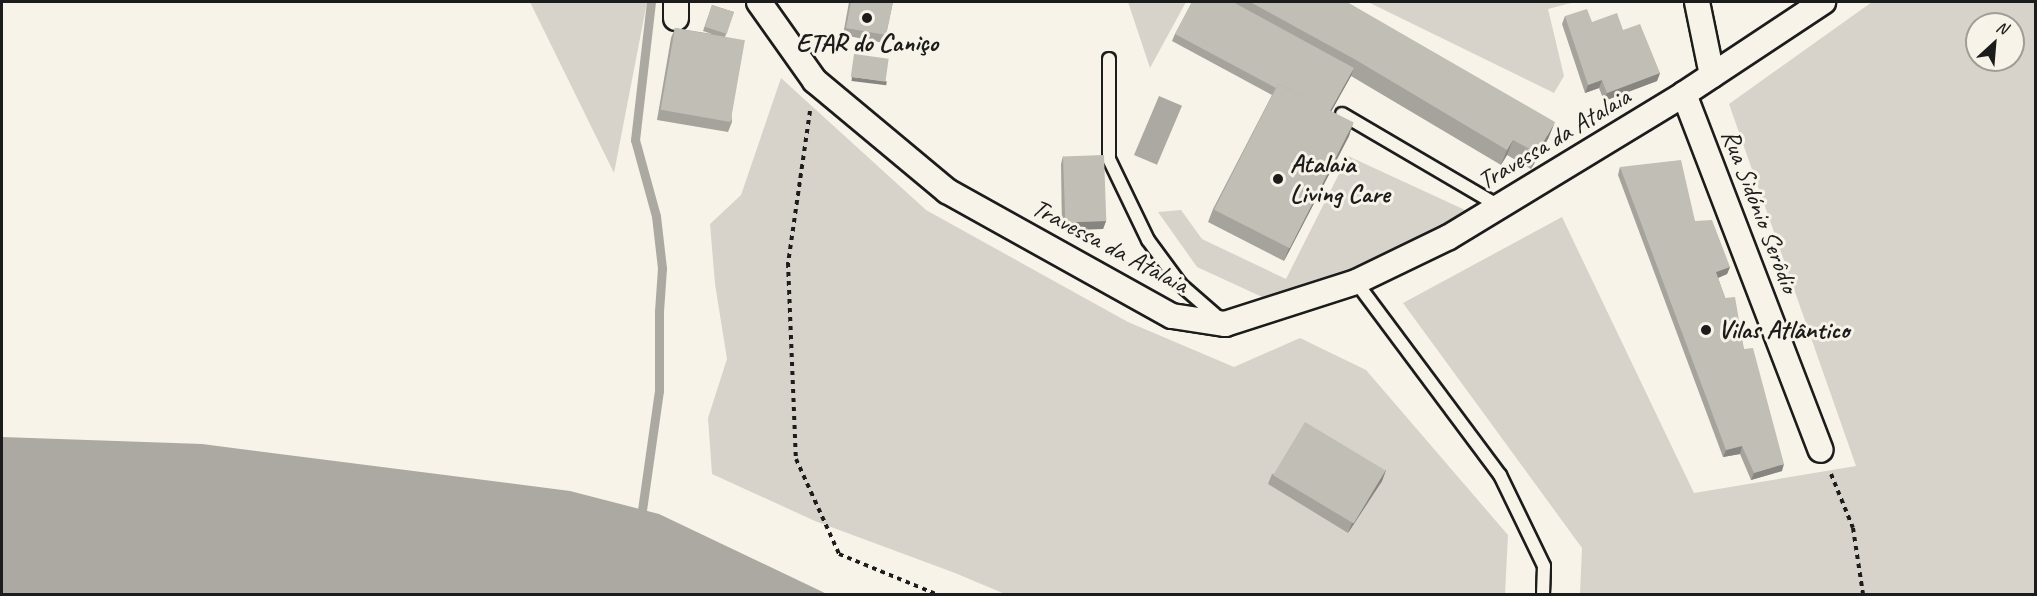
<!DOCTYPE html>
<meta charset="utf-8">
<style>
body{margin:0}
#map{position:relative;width:2037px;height:596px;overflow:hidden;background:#f7f3e8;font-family:Caveat,sans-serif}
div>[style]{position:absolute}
.green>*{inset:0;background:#d7d3cb}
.water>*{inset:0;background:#aca9a2;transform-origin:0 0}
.stream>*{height:9px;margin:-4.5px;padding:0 4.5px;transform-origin:4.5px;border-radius:4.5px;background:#aca9a2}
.path>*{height:4px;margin-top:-2px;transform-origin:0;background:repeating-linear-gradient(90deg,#1c1c1c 0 4.5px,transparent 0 9px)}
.roads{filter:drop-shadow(2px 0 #1c1c1c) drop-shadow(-2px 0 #1c1c1c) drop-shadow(0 2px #1c1c1c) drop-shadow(0 -2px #1c1c1c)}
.service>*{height:12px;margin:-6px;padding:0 6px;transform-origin:6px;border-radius:6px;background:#f7f3e8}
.minor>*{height:24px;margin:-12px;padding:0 12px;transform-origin:12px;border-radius:12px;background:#f7f3e8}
.wall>*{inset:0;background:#a5a39c}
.shaded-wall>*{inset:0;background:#86857f;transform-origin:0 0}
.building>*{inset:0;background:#c0beb5;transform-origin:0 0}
.dots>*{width:16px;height:16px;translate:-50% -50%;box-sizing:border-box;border:3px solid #f7f3e8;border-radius:50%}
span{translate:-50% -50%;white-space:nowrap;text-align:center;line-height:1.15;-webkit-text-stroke:6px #f7f3e8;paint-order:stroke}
.poi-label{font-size:26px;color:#1c1c1c;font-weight:700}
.left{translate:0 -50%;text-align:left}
.street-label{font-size:26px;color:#1c1c1c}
.frame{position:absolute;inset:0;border:3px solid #1c1c1c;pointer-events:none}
.north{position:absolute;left:1965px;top:12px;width:60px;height:60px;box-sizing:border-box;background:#f7f3e8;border:2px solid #9f9d96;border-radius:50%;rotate:26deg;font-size:16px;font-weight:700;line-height:24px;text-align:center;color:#1c1c1c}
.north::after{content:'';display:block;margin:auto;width:21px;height:27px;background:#1c1c1c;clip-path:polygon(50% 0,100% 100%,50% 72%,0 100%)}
</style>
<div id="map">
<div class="green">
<div style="clip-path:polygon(530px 2px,647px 2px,614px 173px)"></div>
<div style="clip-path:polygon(1128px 2px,1186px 2px,1150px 68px)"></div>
<div style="clip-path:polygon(1368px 2px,1575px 2px,1548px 9px,1564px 76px,1554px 93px)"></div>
<div style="clip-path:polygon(evenodd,1872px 2px,2035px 2px,2035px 594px,1580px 594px,1582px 548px,1403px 303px,1562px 217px,1694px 493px,1856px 466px,1729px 104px,1872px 2px,1977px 24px,2013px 24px,2013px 60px,1977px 60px,1977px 24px)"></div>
<div style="clip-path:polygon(781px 78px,926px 210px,1128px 322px,1234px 367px,1300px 338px,1366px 370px,1508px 535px,1505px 594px,1005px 594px,955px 573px,815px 521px,712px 474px,708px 418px,727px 359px,715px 284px,710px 224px,741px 195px)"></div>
<div style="clip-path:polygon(1348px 156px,1476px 215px,1273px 302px,1197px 267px,1158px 212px,1181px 210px,1202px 239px,1286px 279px)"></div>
</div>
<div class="water">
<div style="left:1159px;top:96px;width:25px;height:64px;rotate:23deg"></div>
<div style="clip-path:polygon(2px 437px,202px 444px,570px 491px,659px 514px,827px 594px,2px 594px)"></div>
</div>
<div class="stream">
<div style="left:642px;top:510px;width:120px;rotate:-81.9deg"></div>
<div style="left:659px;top:391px;width:80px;rotate:-90deg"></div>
<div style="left:659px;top:311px;width:43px;rotate:-86deg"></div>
<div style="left:662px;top:268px;width:52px;rotate:-96.6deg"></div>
<div style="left:656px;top:216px;width:79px;rotate:-105.4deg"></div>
<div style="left:635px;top:140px;width:139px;rotate:-83.4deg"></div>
</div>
<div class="path">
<div style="left:810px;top:111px;width:154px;rotate:98.2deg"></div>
<div style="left:788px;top:263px;width:196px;rotate:87.7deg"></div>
<div style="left:796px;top:459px;width:104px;rotate:65.6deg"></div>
<div style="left:839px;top:554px;width:105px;rotate:22.4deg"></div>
<div style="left:1831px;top:474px;width:58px;rotate:67.8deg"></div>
<div style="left:1853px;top:528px;width:67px;rotate:81.4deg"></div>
</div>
<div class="roads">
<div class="service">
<div style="left:1109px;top:59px;width:100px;rotate:90deg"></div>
<div style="left:1109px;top:159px;width:90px;rotate:64.3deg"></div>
<div style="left:1148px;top:240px;width:56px;rotate:53.7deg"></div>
<div style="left:1181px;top:285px;width:52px;rotate:41.1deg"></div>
<div style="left:1342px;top:114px;width:182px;rotate:30.4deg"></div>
<div style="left:1356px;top:282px;width:241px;rotate:53.3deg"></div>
<div style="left:1500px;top:475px;width:101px;rotate:64.2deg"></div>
<div style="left:1544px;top:566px;width:28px;rotate:92deg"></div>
</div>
<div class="minor">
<div style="left:676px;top:2px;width:16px;rotate:90deg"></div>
<div style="left:759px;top:2px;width:97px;rotate:54.7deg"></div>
<div style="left:815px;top:81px;width:172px;rotate:39.8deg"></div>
<div style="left:947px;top:191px;width:257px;rotate:29.1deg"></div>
<div style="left:1172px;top:316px;width:54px;rotate:8.6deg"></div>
<div style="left:1225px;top:324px;width:138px;rotate:-17.8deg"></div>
<div style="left:1356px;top:282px;width:103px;rotate:-25.8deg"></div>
<div style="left:1449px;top:237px;width:275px;rotate:-31.3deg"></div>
<div style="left:1684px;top:94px;width:167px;rotate:-33.5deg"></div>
<div style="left:1697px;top:2px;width:75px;rotate:78.4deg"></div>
<div style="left:1684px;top:94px;width:381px;rotate:69deg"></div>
</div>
</div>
<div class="wall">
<div style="clip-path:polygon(849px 2px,893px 2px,886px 35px,884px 43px,843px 35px)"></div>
<div style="clip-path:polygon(1192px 2px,1347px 2px,1549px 137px,1531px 169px,1507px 155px,1501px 165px,1351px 76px,1331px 112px,1353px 123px,1349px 136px,1284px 261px,1208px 222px,1213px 209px,1272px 95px,1172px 41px,1175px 34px)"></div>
<div style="clip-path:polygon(712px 5px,734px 12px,725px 37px,732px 122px,728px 132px,657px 120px,671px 38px,675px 28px,712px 34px,703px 31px)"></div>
<div style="clip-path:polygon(1565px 16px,1592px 22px,1623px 30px,1660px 73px,1657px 81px,1604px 101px,1599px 88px,1585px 93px,1562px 24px)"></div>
<div style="clip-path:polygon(1063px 156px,1106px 221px,1103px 229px,1062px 230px,1061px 164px)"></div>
<div style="clip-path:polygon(1620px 167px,1695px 221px,1730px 267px,1727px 274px,1718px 278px,1744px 349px,1782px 471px,1751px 480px,1740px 454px,1723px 457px,1618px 175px)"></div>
<div style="clip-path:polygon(1386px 470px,1382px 481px,1348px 533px,1268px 484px,1272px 474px)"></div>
</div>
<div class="shaded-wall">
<div style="clip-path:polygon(1354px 68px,1351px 76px,1324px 124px,1327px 116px)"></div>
<div style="clip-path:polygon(1660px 73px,1657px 81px,1604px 101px,1607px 93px)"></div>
<div style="left:852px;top:77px;width:35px;height:4px;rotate:7deg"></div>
<div style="clip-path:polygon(1602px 80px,1599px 88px,1585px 93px,1588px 85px)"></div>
<div style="clip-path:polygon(1555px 122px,1549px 137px,1531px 169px,1537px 153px)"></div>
<div style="clip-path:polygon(1353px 123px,1349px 136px,1284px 261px,1289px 248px)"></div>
<div style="clip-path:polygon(1513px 140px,1507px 155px,1501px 165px,1507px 150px)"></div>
<div style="clip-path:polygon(1106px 221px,1103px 229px,1062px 230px,1065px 222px)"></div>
<div style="clip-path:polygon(1730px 267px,1727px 274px,1713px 280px,1716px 272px)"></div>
<div style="clip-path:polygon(1742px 446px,1740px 454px,1723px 457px,1726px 450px)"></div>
<div style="clip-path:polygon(1784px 464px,1782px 471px,1751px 480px,1754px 473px)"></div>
<div style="clip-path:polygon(1386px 470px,1382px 481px,1348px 533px,1352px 523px)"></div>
</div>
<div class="building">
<div style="clip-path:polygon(851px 2px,893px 2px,886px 35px,846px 28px)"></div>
<div style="clip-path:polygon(1192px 2px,1233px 2px,1354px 68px,1330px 111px,1278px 84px,1276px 88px,1175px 34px)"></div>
<div style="clip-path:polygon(1250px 2px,1347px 2px,1555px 122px,1537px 153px,1513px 140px,1507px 150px,1356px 60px)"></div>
<div style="left:712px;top:5px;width:23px;height:23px;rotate:18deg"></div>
<div style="clip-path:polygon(1587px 9px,1592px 22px,1617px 13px,1623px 30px,1640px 24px,1660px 73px,1607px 93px,1602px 80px,1588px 85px,1565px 16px)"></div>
<div style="left:675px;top:28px;width:71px;height:83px;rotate:10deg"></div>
<div style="left:854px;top:54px;width:35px;height:23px;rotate:8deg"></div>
<div style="left:1278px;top:84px;width:85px;height:141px;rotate:27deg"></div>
<div style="left:1104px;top:155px;width:66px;height:41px;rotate:88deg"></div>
<div style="clip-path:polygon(1681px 160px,1695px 221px,1712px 220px,1730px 267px,1716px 272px,1725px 298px,1735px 297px,1744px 349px,1753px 348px,1784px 464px,1754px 473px,1742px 446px,1726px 450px,1620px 167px)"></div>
<div style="left:1305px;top:422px;width:94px;height:62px;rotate:31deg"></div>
</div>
<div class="dots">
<div style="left:867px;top:18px;background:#1c1c1c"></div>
<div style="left:1278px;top:179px;background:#1c1c1c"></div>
<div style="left:1706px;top:330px;background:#1c1c1c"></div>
</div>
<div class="poi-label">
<span style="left:867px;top:43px">ETAR do Caniço</span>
<span class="left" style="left:1290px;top:179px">Atalaia<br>Living Care</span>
<span class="left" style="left:1718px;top:330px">Vilas Atlântico</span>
</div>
<div class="street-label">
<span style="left:1554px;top:139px;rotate:-31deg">Travessa da Atalaia</span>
<span style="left:1760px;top:211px;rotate:69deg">Rua Sidónio Serôdio</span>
<span style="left:1110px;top:246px;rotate:28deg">Travessa da Atalaia</span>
</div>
<div class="frame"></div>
<div class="north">N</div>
</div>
